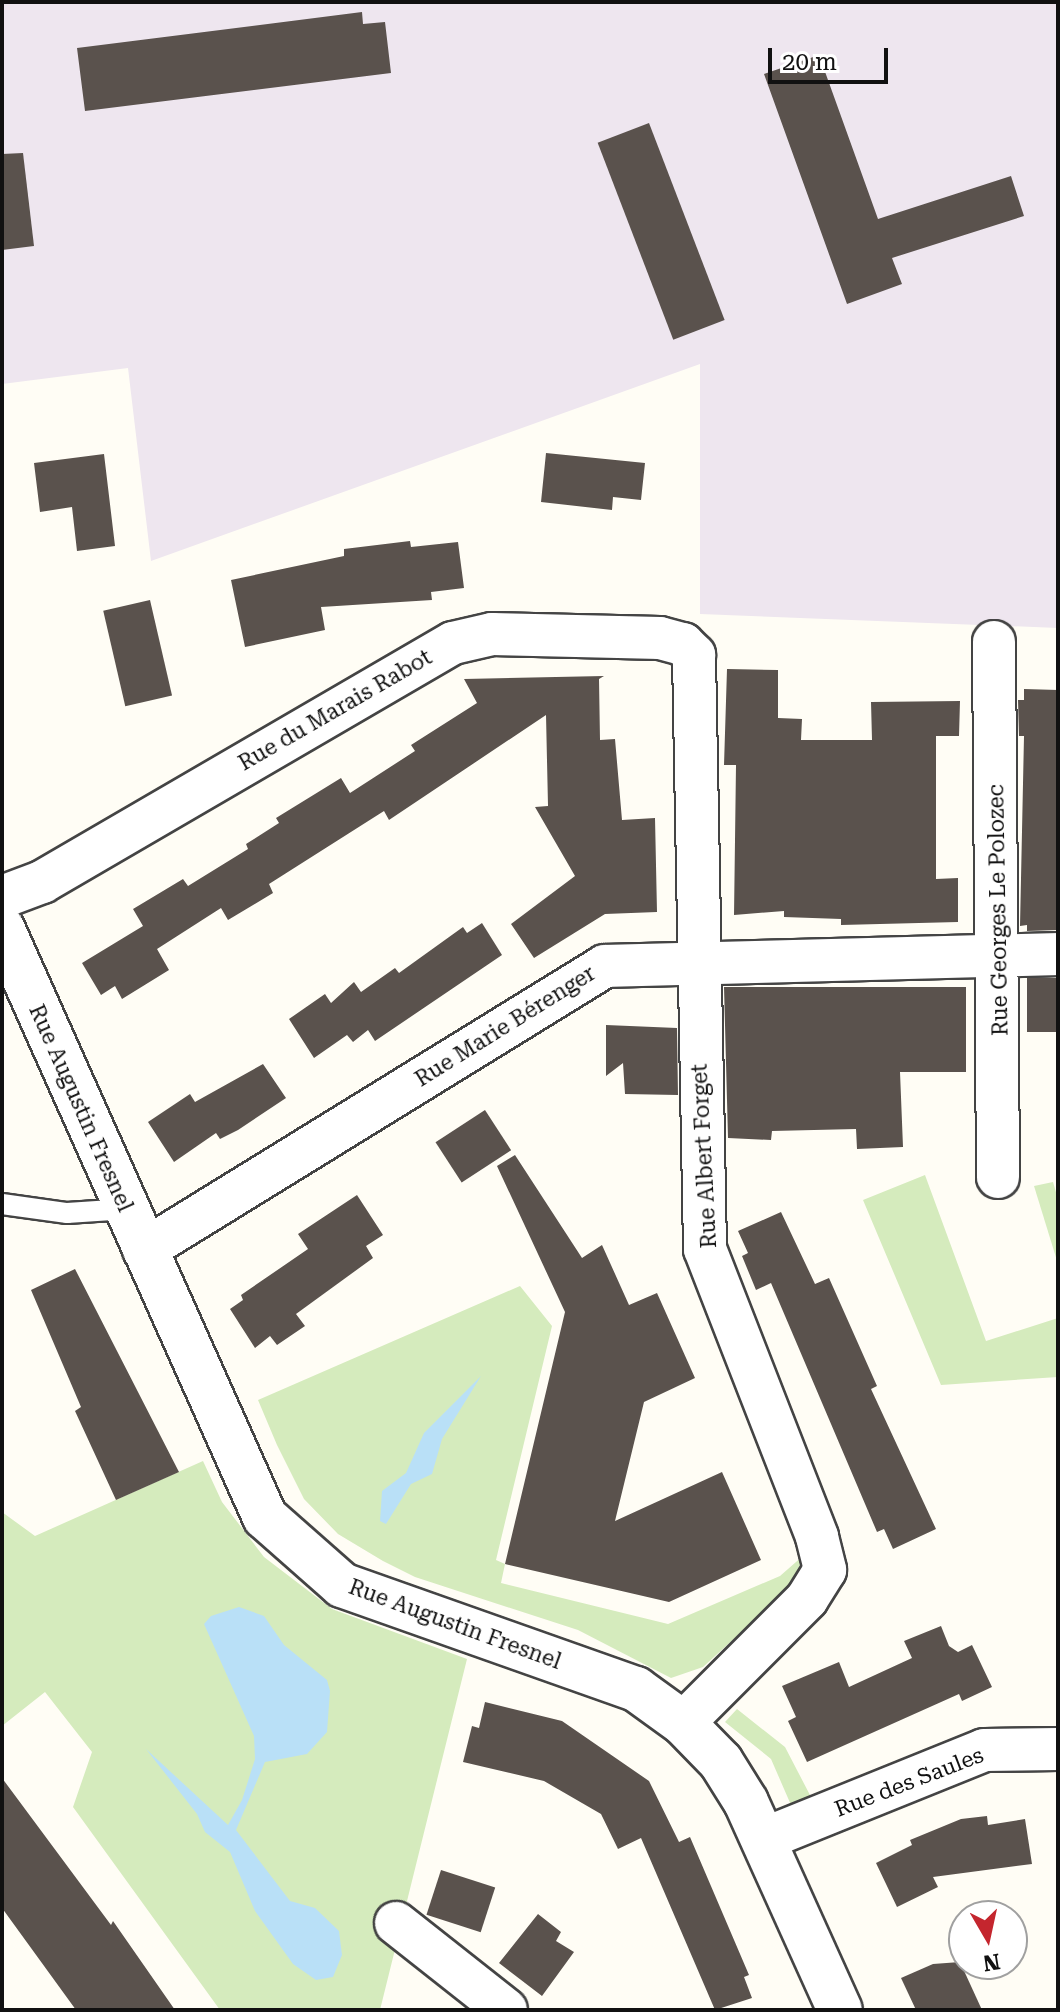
<!DOCTYPE html>
<meta charset="utf-8">
<style>
body{margin:0}
#map{position:relative;width:1060px;height:2012px;overflow:hidden;background:#fffdf5;font-family:"Roboto Serif",serif}
div>[style]{position:absolute}
.industrial>*{inset:0;background:#eee6ef}
.green>*{inset:0;background:#d5ebbd}
.water>*{inset:0;background:#b9e0f7}
.building>*{inset:0;background:#5a524d;transform-origin:0 0}
.roads{filter:drop-shadow(2px 0 #444) drop-shadow(-2px 0 #444) drop-shadow(0 2px #444) drop-shadow(0 -2px #444)}
.service>*{height:20px;margin:-10px;padding:0 10px;transform-origin:10px;border-radius:10px;background:#fff}
.minor>*{height:42px;margin:-21px;padding:0 21px;transform-origin:21px;border-radius:21px;background:#fff}
.tertiary>*{height:44px;margin:-22px;padding:0 22px;transform-origin:22px;border-radius:22px;background:#fff}
span{translate:-50% -50%;white-space:nowrap;text-align:center;line-height:1.15;-webkit-text-stroke:8px #fff;paint-order:stroke}
.street-label{font-size:22px;color:#111}
.frame{position:absolute;inset:0;border:4px solid #111;pointer-events:none}
.north{position:absolute;left:948px;top:1900px;width:80px;height:80px;box-sizing:border-box;background:#fff;border:2px solid #a0a0a0;border-radius:50%;rotate:171deg;font-size:22px;font-weight:700;line-height:32px;text-align:center;color:#111}
.north::after{content:'';display:block;margin:auto;width:28px;height:36px;background:#c4262e;clip-path:polygon(50% 0,100% 100%,50% 72%,0 100%)}
.scale{position:absolute;left:768px;top:48px;width:120px;height:36px;box-sizing:border-box;border:4px solid #111;border-top:0;padding-left:10px;font-size:24px;line-height:28px;white-space:nowrap;color:#111;-webkit-text-stroke:6px #fff;paint-order:stroke}
</style>
<div id="map">
<div class="industrial">
<div style="clip-path:polygon(2px 2px,1058px 2px,1058px 628px,700px 614px,700px 364px,151px 561px,128px 368px,2px 384px)"></div>
</div>
<div class="green">
<div style="clip-path:polygon(925px 1175px,986px 1341px,1058px 1318px,1058px 1377px,941px 1385px,863px 1200px)"></div>
<div style="clip-path:polygon(1053px 1182px,1058px 1199px,1058px 1264px,1034px 1186px)"></div>
<div style="clip-path:polygon(520px 1286px,552px 1326px,496px 1560px,505px 1564px,501px 1583px,668px 1624px,780px 1576px,812px 1548px,796px 1582px,703px 1667px,671px 1678px,578px 1630px,415px 1577px,383px 1561px,338px 1534px,304px 1499px,277px 1445px,258px 1400px)"></div>
<div style="clip-path:polygon(203px 1461px,222px 1502px,264px 1557px,332px 1609px,467px 1659px,380px 2010px,220px 2010px,73px 1807px,92px 1752px,45px 1692px,2px 1726px,2px 1512px,35px 1536px)"></div>
<div style="clip-path:polygon(737px 1709px,785px 1747px,811px 1797px,791px 1805px,771px 1759px,725px 1722px)"></div>
</div>
<div class="water">
<div style="clip-path:polygon(481px 1376px,442px 1439px,432px 1474px,411px 1484px,386px 1524px,380px 1521px,382px 1491px,406px 1473px,424px 1433px)"></div>
<div style="clip-path:polygon(239px 1607px,264px 1616px,284px 1645px,327px 1680px,330px 1691px,327px 1732px,307px 1754px,265px 1762px,236px 1830px,290px 1901px,315px 1908px,339px 1931px,342px 1955px,333px 1977px,316px 1980px,293px 1964px,255px 1911px,230px 1852px,205px 1832px,197px 1814px,146px 1749px,228px 1825px,242px 1800px,255px 1759px,254px 1736px,204px 1624px,211px 1616px)"></div>
</div>
<div class="building">
<div style="clip-path:polygon(362px 12px,363px 24px,385px 22px,391px 73px,85px 111px,77px 48px)"></div>
<div style="clip-path:polygon(819px 55px,878px 219px,1011px 176px,1024px 216px,892px 258px,902px 284px,847px 304px,764px 74px)"></div>
<div style="left:649px;top:123px;width:211px;height:55px;rotate:69deg"></div>
<div style="clip-path:polygon(23px 153px,34px 246px,2px 250px,2px 154px)"></div>
<div style="clip-path:polygon(546px 453px,645px 463px,641px 500px,613px 497px,612px 510px,541px 502px)"></div>
<div style="clip-path:polygon(104px 454px,115px 546px,77px 551px,72px 507px,40px 512px,34px 463px)"></div>
<div style="clip-path:polygon(410px 541px,411px 547px,458px 542px,464px 588px,431px 592px,432px 600px,321px 607px,325px 630px,245px 647px,231px 580px,344px 556px,344px 549px)"></div>
<div style="left:150px;top:600px;width:98px;height:48px;rotate:77deg"></div>
<div style="clip-path:polygon(727px 669px,778px 670px,778px 718px,802px 719px,801px 740px,872px 740px,871px 702px,960px 701px,959px 736px,936px 736px,936px 879px,958px 878px,958px 922px,841px 925px,841px 919px,784px 917px,784px 911px,734px 915px,736px 765px,724px 765px)"></div>
<div style="clip-path:polygon(604px 676px,599px 679px,600px 740px,615px 739px,622px 820px,655px 818px,657px 912px,605px 914px,534px 958px,511px 924px,575px 876px,535px 807px,548px 806px,546px 715px,389px 820px,384px 811px,269px 884px,273px 893px,228px 920px,221px 908px,157px 949px,169px 970px,122px 999px,115px 986px,101px 995px,82px 963px,143px 926px,133px 909px,183px 879px,188px 886px,248px 849px,246px 844px,279px 823px,276px 818px,341px 778px,350px 793px,415px 751px,411px 745px,477px 703px,464px 679px)"></div>
<div style="clip-path:polygon(1024px 689px,1058px 690px,1058px 930px,1027px 931px,1027px 925px,1020px 926px,1024px 736px,1019px 736px,1018px 700px,1024px 700px)"></div>
<div style="clip-path:polygon(482px 923px,502px 955px,375px 1041px,368px 1030px,353px 1042px,347px 1035px,314px 1058px,289px 1019px,325px 994px,331px 1003px,354px 982px,361px 992px,395px 968px,399px 973px,463px 927px,467px 933px)"></div>
<div style="left:1058px;top:978px;width:54px;height:31px;rotate:90deg"></div>
<div style="clip-path:polygon(724px 987px,966px 987px,966px 1072px,900px 1072px,903px 1147px,857px 1149px,856px 1129px,772px 1131px,771px 1140px,728px 1138px)"></div>
<div style="clip-path:polygon(606px 1025px,677px 1028px,678px 1095px,625px 1094px,623px 1063px,606px 1076px)"></div>
<div style="clip-path:polygon(263px 1064px,286px 1098px,238px 1130px,220px 1139px,216px 1133px,174px 1162px,148px 1122px,190px 1094px,195px 1102px)"></div>
<div style="left:485px;top:1110px;width:48px;height:59px;rotate:57deg"></div>
<div style="clip-path:polygon(515px 1155px,582px 1258px,602px 1245px,629px 1305px,657px 1293px,695px 1378px,644px 1402px,615px 1521px,722px 1472px,761px 1560px,669px 1602px,505px 1564px,565px 1312px,497px 1166px)"></div>
<div style="clip-path:polygon(357px 1195px,383px 1235px,366px 1246px,373px 1258px,296px 1314px,305px 1326px,277px 1345px,270px 1336px,255px 1348px,230px 1309px,243px 1300px,241px 1295px,308px 1249px,298px 1234px)"></div>
<div style="clip-path:polygon(781px 1212px,815px 1284px,829px 1278px,877px 1386px,871px 1389px,936px 1529px,893px 1549px,884px 1529px,877px 1532px,771px 1283px,756px 1290px,742px 1256px,748px 1253px,738px 1231px)"></div>
<div style="clip-path:polygon(75px 1269px,179px 1472px,116px 1500px,75px 1411px,81px 1407px,31px 1290px)"></div>
<div style="clip-path:polygon(941px 1626px,949px 1646px,958px 1652px,972px 1645px,992px 1687px,962px 1701px,959px 1694px,807px 1762px,788px 1721px,796px 1717px,782px 1686px,839px 1662px,849px 1687px,912px 1658px,904px 1641px)"></div>
<div style="clip-path:polygon(485px 1702px,562px 1721px,649px 1781px,679px 1842px,690px 1837px,749px 1975px,744px 1977px,752px 1998px,715px 2010px,641px 1838px,618px 1849px,601px 1814px,544px 1781px,463px 1762px,472px 1726px,479px 1728px)"></div>
<div style="clip-path:polygon(2px 1778px,111px 1925px,113px 1921px,175px 2010px,76px 2010px,2px 1908px)"></div>
<div style="clip-path:polygon(987px 1816px,988px 1825px,1025px 1819px,1032px 1864px,933px 1877px,938px 1887px,897px 1907px,876px 1863px,912px 1845px,910px 1840px,961px 1819px)"></div>
<div style="left:441px;top:1870px;width:57px;height:47px;rotate:18deg"></div>
<div style="clip-path:polygon(538px 1914px,561px 1932px,556px 1941px,574px 1952px,542px 1996px,499px 1963px)"></div>
<div style="clip-path:polygon(960px 1962px,982px 2010px,916px 2010px,901px 1978px,933px 1964px)"></div>
</div>
<div class="roads">
<div class="service">
<div style="left:2px;top:1204px;width:66px;rotate:7.9deg"></div>
<div style="left:67px;top:1213px;width:60px;rotate:-3.8deg"></div>
</div>
<div class="minor">
<div style="left:994px;top:642px;width:535px;rotate:89.57deg"></div>
<div style="left:2px;top:897px;width:43px;rotate:-20.6deg"></div>
<div style="left:42px;top:882px;width:475px;rotate:-30.2deg"></div>
<div style="left:453px;top:643px;width:40px;rotate:-13deg"></div>
<div style="left:492px;top:634px;width:168px;rotate:1.4deg"></div>
<div style="left:660px;top:638px;width:24px;rotate:15deg"></div>
<div style="left:683px;top:644px;width:16px;rotate:45deg"></div>
<div style="left:694px;top:655px;width:594px;rotate:88.94deg"></div>
<div style="left:705px;top:1249px;width:309px;rotate:68.7deg"></div>
<div style="left:817px;top:1537px;width:34px;rotate:76deg"></div>
<div style="left:825px;top:1570px;width:34px;rotate:122deg"></div>
<div style="left:807px;top:1599px;width:175px;rotate:135deg"></div>
<div style="left:144px;top:1250px;width:541px;rotate:-31.64deg"></div>
<div style="left:605px;top:966px;width:453px;rotate:-1.5deg"></div>
<div style="left:764px;top:1839px;width:237px;rotate:-22deg"></div>
<div style="left:984px;top:1750px;width:74px;rotate:-0.8deg"></div>
<div style="left:396px;top:1923px;width:140px;rotate:38.3deg"></div>
</div>
<div class="tertiary">
<div style="left:2px;top:928px;width:645px;rotate:65.94deg"></div>
<div style="left:265px;top:1517px;width:103px;rotate:41.4deg"></div>
<div style="left:342px;top:1585px;width:312px;rotate:19.5deg"></div>
<div style="left:636px;top:1689px;width:58px;rotate:35.9deg"></div>
<div style="left:683px;top:1723px;width:54px;rotate:45.7deg"></div>
<div style="left:721px;top:1762px;width:47px;rotate:58deg"></div>
<div style="left:746px;top:1802px;width:228px;rotate:65.7deg"></div>
</div>
</div>
<div class="street-label">
<span style="left:335px;top:710px;rotate:-30deg">Rue du Marais Rabot</span>
<span style="left:998px;top:910px;rotate:-91deg">Rue Georges Le Polozec</span>
<span style="left:505px;top:1026px;rotate:-32deg">Rue Marie Bérenger</span>
<span style="left:81px;top:1108px;rotate:66deg">Rue Augustin Fresnel</span>
<span style="left:704px;top:1156px;rotate:-93deg">Rue Albert Forget</span>
<span style="left:455px;top:1624px;rotate:20deg">Rue Augustin Fresnel</span>
<span style="left:909px;top:1782px;rotate:-21deg">Rue des Saules</span>
</div>
<div class="frame"></div>
<div class="north">N</div>
<div class="scale">20 m</div>
</div>
